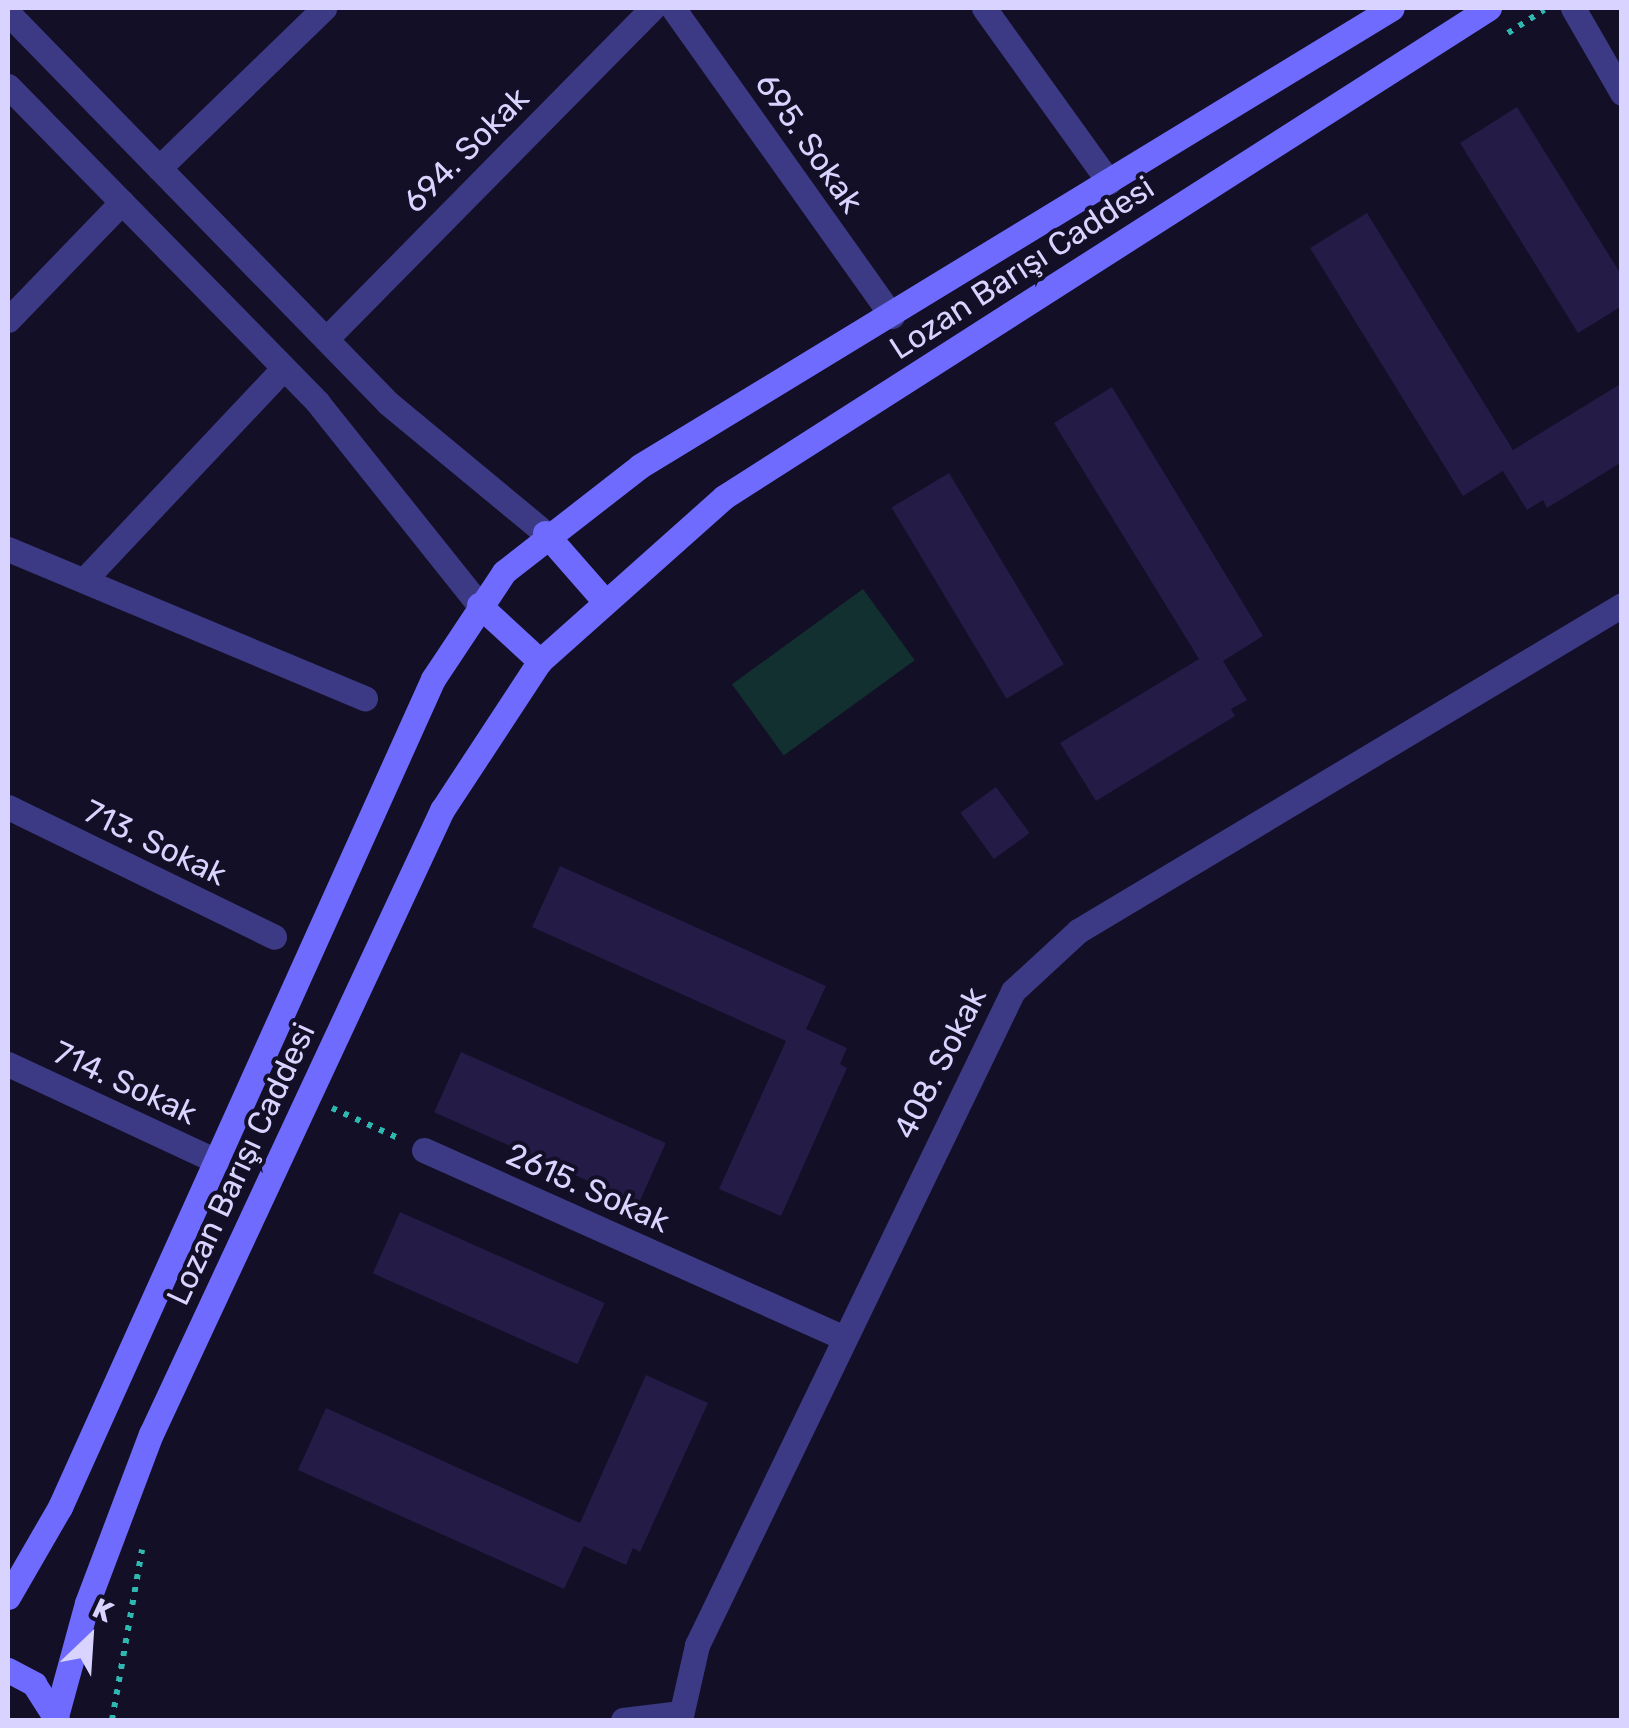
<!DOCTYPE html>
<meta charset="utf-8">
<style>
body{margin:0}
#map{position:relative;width:1629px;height:1728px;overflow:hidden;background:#130f26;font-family:Rubik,sans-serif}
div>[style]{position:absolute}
.green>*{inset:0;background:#12302f;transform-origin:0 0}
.building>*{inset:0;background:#241b47;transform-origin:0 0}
.path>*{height:6px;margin-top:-3px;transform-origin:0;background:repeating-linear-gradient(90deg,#2fb8b0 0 5px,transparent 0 13px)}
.minor>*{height:25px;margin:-12.5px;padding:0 12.5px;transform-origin:12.5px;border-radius:12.5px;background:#3d3a85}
.tertiary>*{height:25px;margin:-12.5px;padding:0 12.5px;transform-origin:12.5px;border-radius:12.5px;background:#3d3a85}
.secondary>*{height:25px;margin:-12.5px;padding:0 12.5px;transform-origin:12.5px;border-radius:12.5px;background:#6f6bff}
span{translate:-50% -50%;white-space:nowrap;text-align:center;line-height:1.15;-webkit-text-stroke:8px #130f26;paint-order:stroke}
.street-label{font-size:32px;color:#d9d4ff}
.frame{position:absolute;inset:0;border:10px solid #d9d4ff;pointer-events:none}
.north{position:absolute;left:40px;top:1588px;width:100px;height:100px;-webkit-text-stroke:8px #130f26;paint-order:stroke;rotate:25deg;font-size:28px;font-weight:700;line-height:40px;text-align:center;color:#d9d4ff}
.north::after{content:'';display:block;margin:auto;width:35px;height:45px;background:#d9d4ff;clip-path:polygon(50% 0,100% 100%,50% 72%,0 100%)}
</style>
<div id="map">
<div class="green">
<div style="left:863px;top:589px;width:88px;height:162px;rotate:54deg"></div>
</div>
<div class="building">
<div style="clip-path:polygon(1517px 107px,1622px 276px,1622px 306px,1578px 333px,1460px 143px)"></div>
<div style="clip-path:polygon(1367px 213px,1513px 450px,1622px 383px,1622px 462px,1547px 508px,1543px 500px,1527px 510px,1503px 471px,1463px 496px,1310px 248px)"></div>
<div style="clip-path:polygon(1112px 387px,1263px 636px,1223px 661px,1247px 700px,1231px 709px,1235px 716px,1096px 801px,1060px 743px,1199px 659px,1054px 423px)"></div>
<div style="left:949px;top:473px;width:223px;height:67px;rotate:59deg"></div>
<div style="left:996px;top:787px;width:57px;height:44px;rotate:54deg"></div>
<div style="clip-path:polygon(560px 866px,826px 986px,806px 1029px,847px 1048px,840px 1064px,847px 1068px,781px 1216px,719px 1189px,786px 1041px,532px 927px)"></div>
<div style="left:461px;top:1052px;width:224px;height:66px;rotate:24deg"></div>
<div style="left:400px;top:1212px;width:224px;height:67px;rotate:24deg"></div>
<div style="clip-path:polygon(646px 1375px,708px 1403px,640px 1552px,633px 1548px,626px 1565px,584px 1546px,564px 1589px,298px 1470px,326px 1408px,580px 1523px)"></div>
</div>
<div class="path">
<div style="left:1508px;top:33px;width:43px;rotate:-32.6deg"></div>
<div style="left:332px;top:1108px;width:72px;rotate:24.4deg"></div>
<div style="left:112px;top:1720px;width:173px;rotate:-80deg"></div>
</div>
<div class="minor">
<div style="left:673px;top:8px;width:378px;rotate:54.6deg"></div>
<div style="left:1573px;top:8px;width:98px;rotate:60deg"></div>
<div style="left:159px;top:168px;width:230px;rotate:-44.1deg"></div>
<div style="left:8px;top:320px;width:164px;rotate:-46deg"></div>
<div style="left:326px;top:339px;width:465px;rotate:-45.4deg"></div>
<div style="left:8px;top:549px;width:387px;rotate:22.7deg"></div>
<div style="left:85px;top:579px;width:290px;rotate:-46.7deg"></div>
<div style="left:8px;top:807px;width:296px;rotate:26deg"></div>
<div style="left:8px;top:1064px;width:230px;rotate:25deg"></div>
<div style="left:424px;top:1150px;width:459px;rotate:24.1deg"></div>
<div style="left:623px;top:1720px;width:56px;rotate:-7.1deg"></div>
<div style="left:680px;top:1720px;width:77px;rotate:-77.2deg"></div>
<div style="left:697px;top:1645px;width:726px;rotate:-64.21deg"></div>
<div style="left:1013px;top:991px;width:88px;rotate:-42.7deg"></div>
<div style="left:1078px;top:931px;width:634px;rotate:-30.93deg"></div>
</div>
<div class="tertiary">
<div style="left:984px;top:8px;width:214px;rotate:54.3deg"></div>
<div style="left:8px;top:13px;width:545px;rotate:45.74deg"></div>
<div style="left:388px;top:403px;width:204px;rotate:39.6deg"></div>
<div style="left:8px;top:86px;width:443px;rotate:45.6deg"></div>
<div style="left:318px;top:403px;width:258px;rotate:51.4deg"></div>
</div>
<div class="secondary">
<div style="left:545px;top:533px;width:86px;rotate:48.8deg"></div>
<div style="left:479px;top:605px;width:83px;rotate:42.6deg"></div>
<div style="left:8px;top:1597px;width:104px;rotate:-60deg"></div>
<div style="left:60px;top:1507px;width:908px;rotate:-65.75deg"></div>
<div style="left:433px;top:679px;width:128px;rotate:-56.4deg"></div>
<div style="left:504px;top:572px;width:172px;rotate:-37.9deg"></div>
<div style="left:640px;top:466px;width:880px;rotate:-31.34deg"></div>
<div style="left:8px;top:1670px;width:30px;rotate:28deg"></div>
<div style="left:34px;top:1684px;width:43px;rotate:57.4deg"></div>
<div style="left:55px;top:1720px;width:121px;rotate:-74.7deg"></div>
<div style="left:87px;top:1603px;width:181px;rotate:-69.3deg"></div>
<div style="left:151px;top:1434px;width:689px;rotate:-65deg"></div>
<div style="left:442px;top:810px;width:178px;rotate:-56.7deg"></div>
<div style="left:540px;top:661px;width:246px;rotate:-41.7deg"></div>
<div style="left:724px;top:497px;width:908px;rotate:-32.59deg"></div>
</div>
<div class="street-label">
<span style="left:809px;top:143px;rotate:55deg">695. Sokak</span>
<span style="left:466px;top:150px;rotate:-45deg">694. Sokak</span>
<span style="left:1022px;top:268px;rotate:-33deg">Lozan Barışı Caddesi</span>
<span style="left:155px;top:843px;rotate:26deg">713. Sokak</span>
<span style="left:940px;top:1063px;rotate:-63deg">408. Sokak</span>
<span style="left:125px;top:1083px;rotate:25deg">714. Sokak</span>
<span style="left:241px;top:1164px;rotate:-65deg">Lozan Barışı Caddesi</span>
<span style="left:588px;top:1188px;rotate:24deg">2615. Sokak</span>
</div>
<div class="frame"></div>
<div class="north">K</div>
</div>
